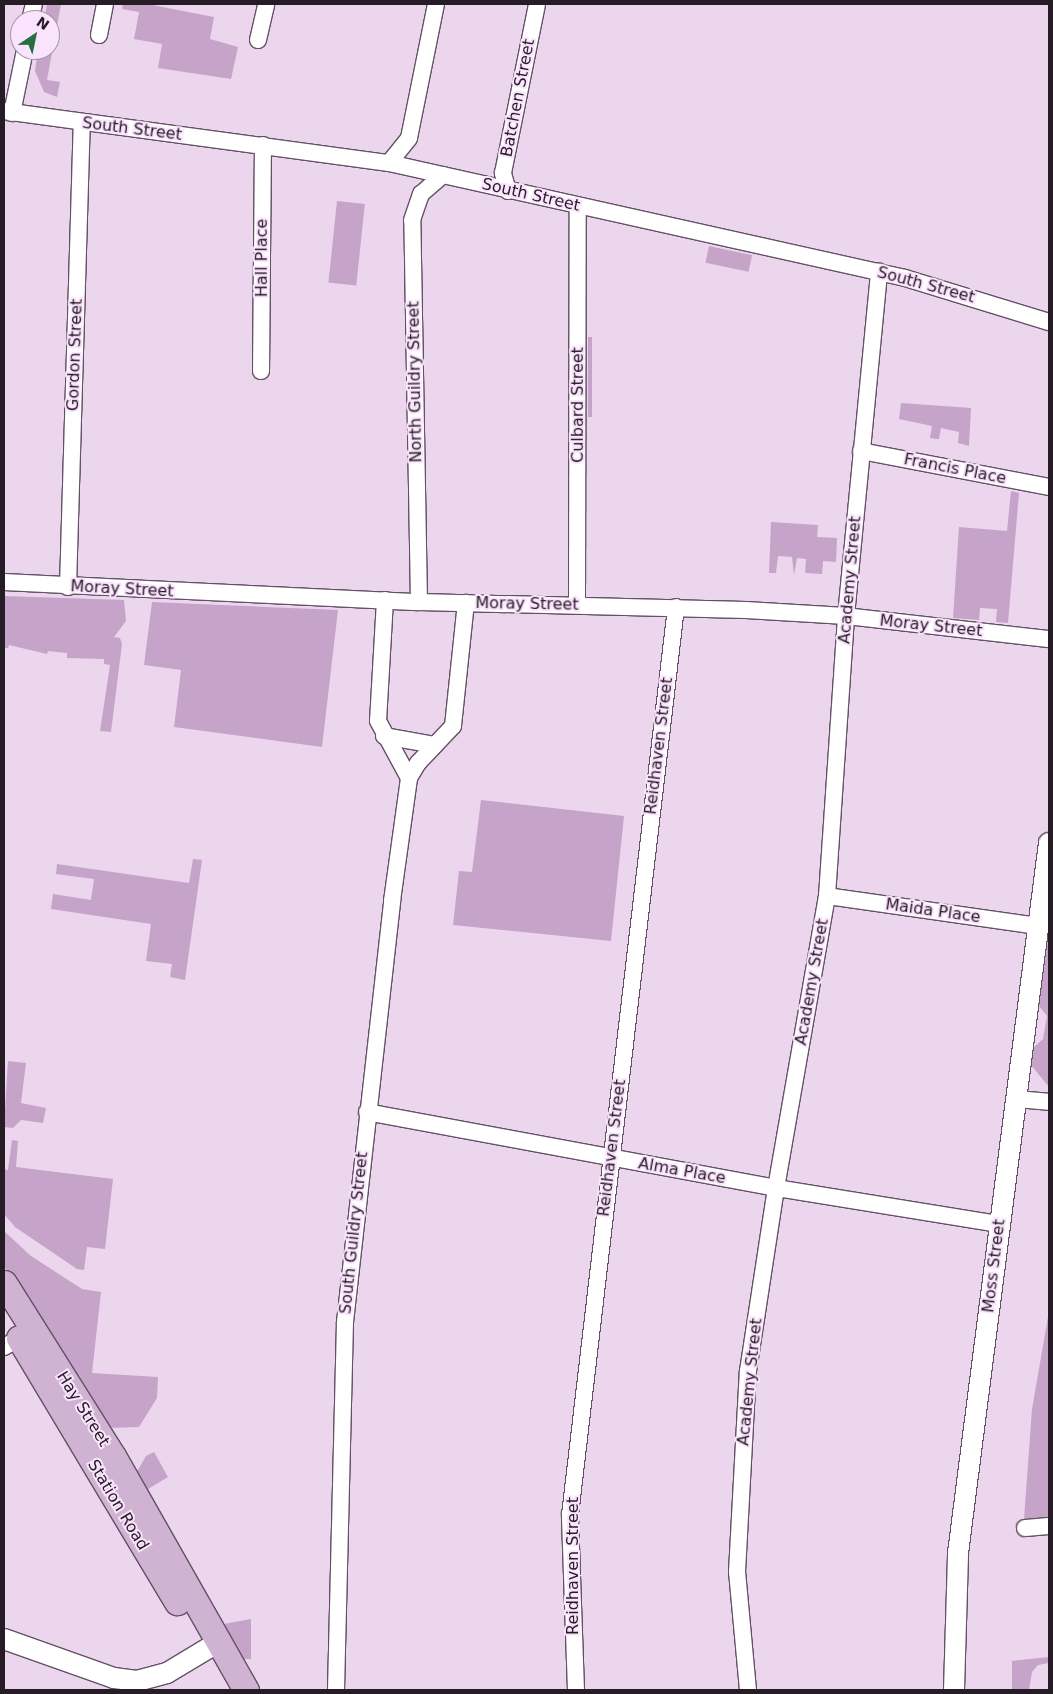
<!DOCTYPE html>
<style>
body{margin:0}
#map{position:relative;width:1053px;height:1694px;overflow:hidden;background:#ecd6ee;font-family:"DejaVu Sans",sans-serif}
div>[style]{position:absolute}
.green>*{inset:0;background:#c6a3c9;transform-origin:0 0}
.roads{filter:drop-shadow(1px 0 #645166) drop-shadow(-1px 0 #645166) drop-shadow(0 1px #645166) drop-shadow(0 -1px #645166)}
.minor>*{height:16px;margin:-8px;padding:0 8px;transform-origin:8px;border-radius:8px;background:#fff}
.tertiary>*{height:20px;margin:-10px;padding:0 10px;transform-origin:10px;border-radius:10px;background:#fff}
.primary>*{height:25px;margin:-12.5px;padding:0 12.5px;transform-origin:12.5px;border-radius:12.5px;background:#d0b2d3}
span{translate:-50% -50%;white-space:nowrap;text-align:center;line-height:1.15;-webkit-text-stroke:4px #fae3fc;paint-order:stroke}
.street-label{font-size:16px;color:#251c25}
.frame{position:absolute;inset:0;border:5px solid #251c25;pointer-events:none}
.north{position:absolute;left:10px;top:10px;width:50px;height:50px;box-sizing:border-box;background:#fae3fc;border:1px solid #a593a6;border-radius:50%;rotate:34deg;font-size:14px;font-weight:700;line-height:20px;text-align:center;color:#251c25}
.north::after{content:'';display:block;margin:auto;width:18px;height:22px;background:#25703e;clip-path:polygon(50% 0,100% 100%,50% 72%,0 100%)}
</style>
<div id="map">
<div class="green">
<div style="clip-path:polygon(47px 4px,61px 4px,47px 80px,60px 82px,57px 97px,44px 92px,35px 71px,38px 50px,50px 50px,50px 20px,44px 20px)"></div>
<div style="clip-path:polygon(123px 4px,147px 4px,214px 17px,210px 39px,238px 47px,231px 79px,158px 68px,162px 44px,134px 39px,139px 12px,122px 9px)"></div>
<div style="left:337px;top:201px;width:28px;height:82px;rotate:6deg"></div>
<div style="left:709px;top:246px;width:44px;height:17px;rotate:12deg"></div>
<div style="left:588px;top:337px;width:4px;height:80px"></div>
<div style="clip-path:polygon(901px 403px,971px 408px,969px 446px,958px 443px,959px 432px,941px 428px,939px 439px,936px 439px,930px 438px,932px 426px,899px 419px)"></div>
<div style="clip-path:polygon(1011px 491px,1019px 493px,1008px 623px,996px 622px,997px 609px,980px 608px,979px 620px,953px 618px,959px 527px,1007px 531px)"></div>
<div style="clip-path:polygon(771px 522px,818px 525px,817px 537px,837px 538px,836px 562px,823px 561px,822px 574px,805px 573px,806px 559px,797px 558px,794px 575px,792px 557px,778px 556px,776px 573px,769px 573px)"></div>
<div style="clip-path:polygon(4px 596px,124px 600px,126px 621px,114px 637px,120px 638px,122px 644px,111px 732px,100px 731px,110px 665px,104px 664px,104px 659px,67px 658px,67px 653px,48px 651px,47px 654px,9px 645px,8px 648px,4px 648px)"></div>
<div style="clip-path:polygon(152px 602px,338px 610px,322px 747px,174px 727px,181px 670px,144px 665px)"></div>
<div style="clip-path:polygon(481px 800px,624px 816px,611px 941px,453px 925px,459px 871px,472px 872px)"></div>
<div style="clip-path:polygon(193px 859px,202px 860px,185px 980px,170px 977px,172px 964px,146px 961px,151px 924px,51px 909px,53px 894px,91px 900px,94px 879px,56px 874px,57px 864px,189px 883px)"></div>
<div style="clip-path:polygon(1049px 931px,1049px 1087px,1031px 1065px,1034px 1047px,1043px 1039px,1047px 1016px,1039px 1006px)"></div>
<div style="clip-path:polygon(8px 1061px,26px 1063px,21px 1103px,46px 1108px,43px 1123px,21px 1120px,13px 1128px,4px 1127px)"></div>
<div style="clip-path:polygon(12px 1140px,18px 1141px,16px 1167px,113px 1179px,105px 1249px,87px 1247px,84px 1270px,77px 1269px,15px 1227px,4px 1214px,4px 1169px,8px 1170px)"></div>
<div style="clip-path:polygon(4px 1231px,31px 1256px,82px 1289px,101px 1292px,92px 1373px,158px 1377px,157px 1398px,139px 1427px,107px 1428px,4px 1266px)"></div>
<div style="clip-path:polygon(1049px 1311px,1049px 1518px,1024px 1519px,1032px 1409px)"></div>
<div style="clip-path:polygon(154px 1452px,168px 1477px,148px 1489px,224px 1624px,251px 1619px,251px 1659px,241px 1659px,135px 1475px,146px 1456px)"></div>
<div style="clip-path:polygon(1049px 1657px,1049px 1663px,1038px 1665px,1032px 1672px,1029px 1690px,1012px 1690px,1012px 1661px)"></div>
</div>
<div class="roads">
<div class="minor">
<div style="left:30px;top:20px;width:16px;rotate:-76deg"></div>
<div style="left:99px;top:35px;width:32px;rotate:-79deg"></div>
<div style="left:258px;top:40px;width:37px;rotate:-77deg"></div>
<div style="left:4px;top:111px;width:388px;rotate:7.7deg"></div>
<div style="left:389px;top:163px;width:529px;rotate:12.56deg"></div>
<div style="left:905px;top:278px;width:151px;rotate:17deg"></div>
<div style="left:12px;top:113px;width:64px;rotate:-78.3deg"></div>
<div style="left:389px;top:163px;width:32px;rotate:-51deg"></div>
<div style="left:409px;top:138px;width:137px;rotate:-78.6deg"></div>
<div style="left:508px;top:191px;width:19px;rotate:-106deg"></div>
<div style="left:503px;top:173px;width:172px;rotate:-78.6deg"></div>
<div style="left:261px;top:371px;width:226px;rotate:-89.5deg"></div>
<div style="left:861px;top:451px;width:191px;rotate:10.8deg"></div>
<div style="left:4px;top:582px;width:415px;rotate:2.8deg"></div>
<div style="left:419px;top:602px;width:327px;rotate:1.4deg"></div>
<div style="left:746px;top:610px;width:100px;rotate:3.4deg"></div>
<div style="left:846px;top:616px;width:204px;rotate:6.5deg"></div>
<div style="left:68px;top:587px;width:465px;rotate:-88.3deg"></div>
<div style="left:385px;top:600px;width:121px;rotate:93.3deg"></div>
<div style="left:378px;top:721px;width:65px;rotate:61.5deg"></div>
<div style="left:419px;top:602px;width:382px;rotate:-91deg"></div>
<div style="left:412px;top:220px;width:28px;rotate:-71deg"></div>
<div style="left:421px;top:194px;width:29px;rotate:-41deg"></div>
<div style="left:577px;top:605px;width:399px;rotate:-89.9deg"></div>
<div style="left:384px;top:736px;width:52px;rotate:10deg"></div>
<div style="left:827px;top:896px;width:214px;rotate:8.1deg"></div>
<div style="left:1016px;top:1099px;width:33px;rotate:5deg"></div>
<div style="left:367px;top:1112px;width:416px;rotate:10.5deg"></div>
<div style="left:776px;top:1188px;width:226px;rotate:9.2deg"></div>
<div style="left:4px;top:1347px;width:28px;rotate:-30deg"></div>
<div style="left:1025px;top:1528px;width:24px;rotate:-5deg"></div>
<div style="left:336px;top:1690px;width:368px;rotate:-88.6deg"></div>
<div style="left:345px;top:1322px;width:424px;rotate:-83.6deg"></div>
<div style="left:392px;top:901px;width:124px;rotate:-82.1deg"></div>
<div style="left:409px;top:778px;width:17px;rotate:-59deg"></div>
<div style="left:418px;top:763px;width:51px;rotate:-46.6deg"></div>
<div style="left:453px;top:726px;width:124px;rotate:-84deg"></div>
<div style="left:576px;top:1690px;width:175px;rotate:-92deg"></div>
<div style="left:570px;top:1515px;width:914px;rotate:-83.34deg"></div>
<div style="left:748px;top:1690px;width:119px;rotate:-95.3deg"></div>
<div style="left:737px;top:1572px;width:201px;rotate:-86.9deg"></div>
<div style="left:748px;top:1371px;width:185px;rotate:-81.3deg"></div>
<div style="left:776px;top:1188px;width:296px;rotate:-80.1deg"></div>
<div style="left:827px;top:896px;width:281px;rotate:-86.1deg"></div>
<div style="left:846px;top:616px;width:346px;rotate:-84.5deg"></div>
</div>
<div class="tertiary">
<div style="left:4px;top:1639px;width:117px;rotate:19.5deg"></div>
<div style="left:114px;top:1678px;width:23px;rotate:7deg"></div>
<div style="left:137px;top:1681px;width:31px;rotate:-15deg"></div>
<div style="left:167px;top:1673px;width:58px;rotate:-31deg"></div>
<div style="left:954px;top:1690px;width:137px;rotate:-88.3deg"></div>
<div style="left:958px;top:1553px;width:716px;rotate:-82.7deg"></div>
</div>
<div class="primary">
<div style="left:4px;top:1283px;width:204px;rotate:57.8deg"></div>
<div style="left:113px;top:1456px;width:269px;rotate:60.4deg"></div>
<div style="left:19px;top:1338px;width:308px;rotate:59.1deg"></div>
</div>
</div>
<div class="street-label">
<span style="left:518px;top:98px;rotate:-79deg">Batchen Street</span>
<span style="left:132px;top:129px;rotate:7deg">South Street</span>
<span style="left:531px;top:195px;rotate:13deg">South Street</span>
<span style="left:262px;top:258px;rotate:-90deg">Hall Place</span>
<span style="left:926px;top:285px;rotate:15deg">South Street</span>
<span style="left:75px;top:355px;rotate:-88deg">Gordon Street</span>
<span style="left:415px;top:382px;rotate:-91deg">North Guildry Street</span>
<span style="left:578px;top:405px;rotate:-90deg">Culbard Street</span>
<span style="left:955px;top:469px;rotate:11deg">Francis Place</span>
<span style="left:850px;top:580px;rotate:-85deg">Academy Street</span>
<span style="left:122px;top:589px;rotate:3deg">Moray Street</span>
<span style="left:527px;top:604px;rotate:1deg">Moray Street</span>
<span style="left:931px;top:626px;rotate:6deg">Moray Street</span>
<span style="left:659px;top:746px;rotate:-83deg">Reidhaven Street</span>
<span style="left:933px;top:911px;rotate:8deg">Maida Place</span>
<span style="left:812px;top:982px;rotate:-80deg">Academy Street</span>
<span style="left:612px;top:1148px;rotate:-83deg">Reidhaven Street</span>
<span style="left:682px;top:1171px;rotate:10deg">Alma Place</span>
<span style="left:354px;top:1233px;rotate:-84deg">South Guildry Street</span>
<span style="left:994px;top:1266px;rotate:-83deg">Moss Street</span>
<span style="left:750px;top:1382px;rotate:-84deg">Academy Street</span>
<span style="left:83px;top:1409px;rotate:58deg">Hay Street</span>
<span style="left:118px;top:1505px;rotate:59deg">Station Road</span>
<span style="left:573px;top:1566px;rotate:-90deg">Reidhaven Street</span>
</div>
<div class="frame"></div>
<div class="north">N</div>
</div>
